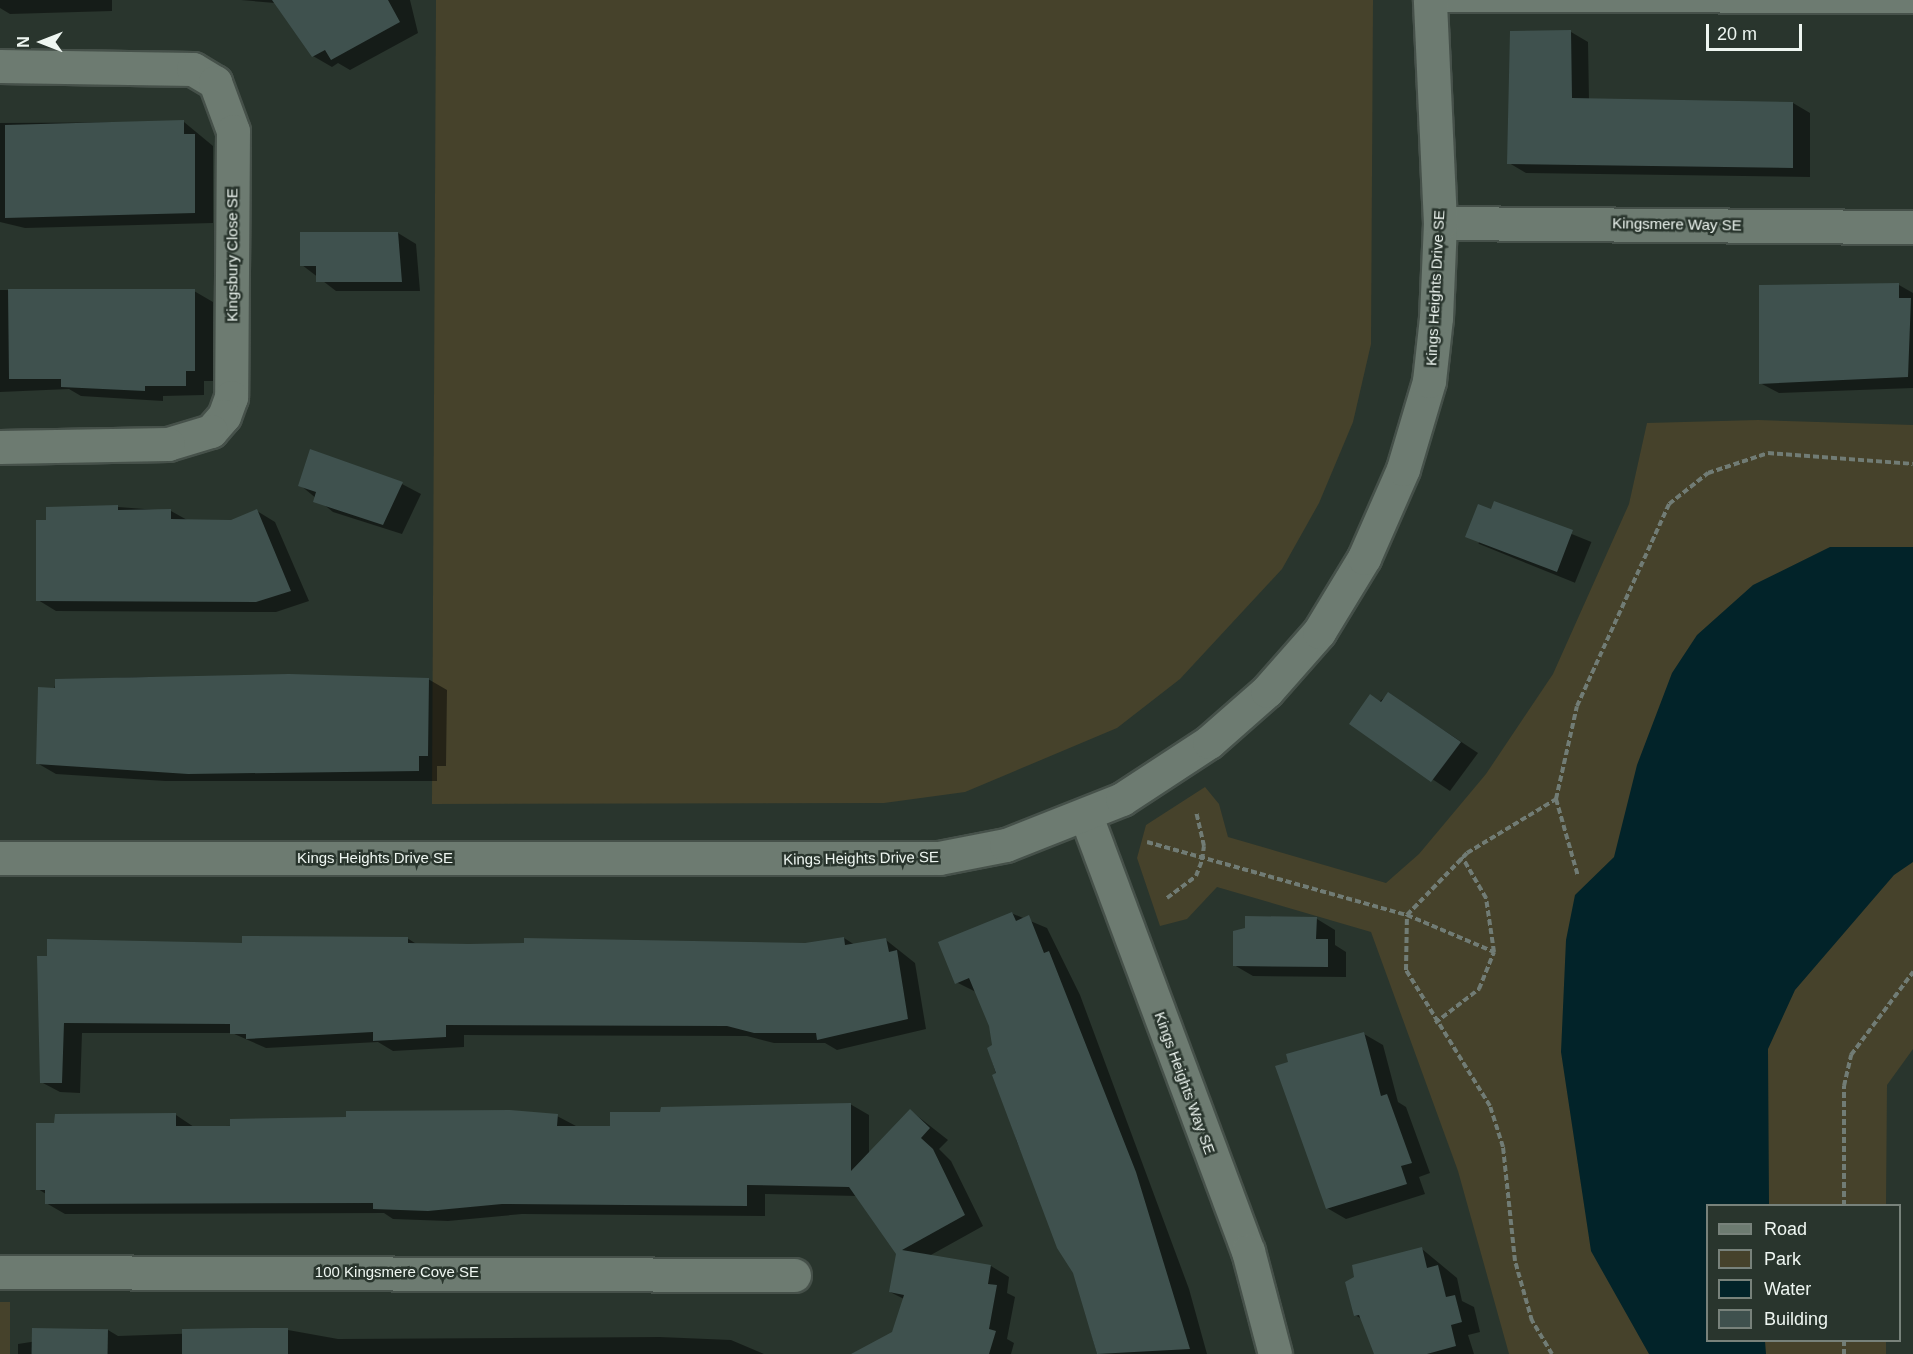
<!DOCTYPE html>
<style>
body{margin:0}
#map{position:relative;width:1913px;height:1354px;overflow:hidden;background:#29352d;font-family:Arial,sans-serif}
div>[style]{position:absolute}
.green>*{inset:0;background:#46422b;transform-origin:0 0}
.water>*{inset:0;background:#022329}
.shadow>*{inset:0;background:#0007;transform-origin:0 0}
.building>*{inset:0;background:#3f514e;transform-origin:0 0}
.path>*{height:4px;margin-top:-2px;transform-origin:0;background:repeating-linear-gradient(90deg,#717c75 0 6px,transparent 0 9px)}
.roads{filter:drop-shadow(2px 0 #46514a) drop-shadow(-2px 0 #46514a) drop-shadow(0 2px #46514a) drop-shadow(0 -2px #46514a)}
.service>*{height:16px;margin:-8px;padding:0 8px;transform-origin:8px;border-radius:8px;background:#6d7b71}
.minor>*{height:33px;margin:-16.5px;padding:0 16.5px;transform-origin:16.5px;border-radius:16.5px;background:#6d7b71}
span{translate:-50% -50%;white-space:nowrap;text-align:center;line-height:1.15;-webkit-text-stroke:5px #29352d;paint-order:stroke}
.street-label{font-size:15px;color:#eef6f1}
.legend{position:absolute;left:1706px;top:1204px;width:195px;height:138px;box-sizing:border-box;background:#29352d;border:2px solid #78827b;margin:0;padding:8px 10px;list-style:none;font-size:18px;color:#eef6f1}
.legend li{display:flex;align-items:center;gap:12px;height:30px}
.legend b{width:30px;border:2px solid #78827b}
.north{position:absolute;left:12px;top:12px;width:60px;height:60px;-webkit-text-stroke:4px #29352d;paint-order:stroke;rotate:270deg;font-size:16px;font-weight:700;line-height:24px;text-align:center;color:#eef6f1}
.north::after{content:'';display:block;margin:auto;width:21px;height:27px;background:#eef6f1;clip-path:polygon(50% 0,100% 100%,50% 72%,0 100%)}
.scale{position:absolute;left:1706px;top:24px;width:96px;height:27px;box-sizing:border-box;border:3px solid #eef6f1;border-top:0;padding-left:8px;font-size:18px;line-height:21px;white-space:nowrap;color:#eef6f1;-webkit-text-stroke:4px #29352d;paint-order:stroke}
</style>
<div id="map">
<div class="green">
<div style="clip-path:polygon(436px 0,1373px 0,1371px 344px,1353px 422px,1319px 503px,1282px 569px,1180px 679px,1117px 728px,965px 792px,884px 803px,432px 804px)"></div>
<div style="clip-path:polygon(1758px 420px,1913px 425px,1913px 1049px,1887px 1085px,1886px 1205px,1708px 1206px,1708px 1340px,1886px 1341px,1886px 1354px,1509px 1354px,1458px 1171px,1371px 932px,1217px 887px,1187px 919px,1160px 926px,1137px 858px,1146px 825px,1205px 787px,1219px 804px,1228px 837px,1386px 883px,1419px 854px,1486px 774px,1553px 674px,1629px 504px,1647px 423px)"></div>
<div style="left:0;top:1302px;width:10px;height:52px"></div>
</div>
<div class="water">
<div style="clip-path:polygon(1830px 547px,1913px 547px,1913px 862px,1894px 875px,1795px 990px,1768px 1049px,1769px 1205px,1708px 1206px,1708px 1340px,1765px 1341px,1766px 1354px,1649px 1354px,1591px 1251px,1561px 1052px,1566px 940px,1575px 895px,1614px 857px,1637px 765px,1672px 673px,1697px 635px,1753px 585px)"></div>
</div>
<div class="shadow">
<div style="clip-path:polygon(0 0,112px 0,112px 11px,10px 14px,0 8px)"></div>
<div style="clip-path:polygon(241px 0,410px 0,418px 33px,350px 70px,338px 63px,332px 67px,313px 56px,275px 3px)"></div>
<div style="clip-path:polygon(1571px 32px,1588px 42px,1589px 100px,1793px 103px,1810px 113px,1810px 177px,1526px 173px,1509px 163px)"></div>
<div style="clip-path:polygon(184px 122px,213px 146px,213px 223px,25px 228px,0 222px,0 123px)"></div>
<div style="clip-path:polygon(398px 233px,416px 244px,420px 291px,336px 291px,302px 265px)"></div>
<div style="clip-path:polygon(1899px 285px,1913px 293px,1913px 388px,1779px 393px,1760px 383px)"></div>
<div style="clip-path:polygon(0 290px,194px 291px,213px 302px,213px 381px,204px 381px,204px 395px,163px 396px,163px 401px,81px 396px,69px 389px,0 392px)"></div>
<div style="clip-path:polygon(402px 484px,421px 494px,402px 534px,333px 512px,300px 485px)"></div>
<div style="left:1495px;top:503px;width:104px;height:44px;rotate:22deg"></div>
<div style="clip-path:polygon(118px 507px,171px 511px,189px 521px,231px 521px,257px 511px,275px 522px,309px 601px,276px 612px,56px 611px,38px 600px)"></div>
<div style="clip-path:polygon(137px 677px,428px 679px,447px 690px,446px 766px,437px 766px,437px 781px,165px 781px,56px 774px,37px 763px,56px 681px)"></div>
<div style="clip-path:polygon(1389px 694px,1478px 753px,1450px 791px,1351px 724px)"></div>
<div style="clip-path:polygon(1011px 913px,1047px 928px,1080px 995px,1189px 1289px,1207px 1354px,1097px 1354px,1075px 1273px,1017px 1142px,988px 1048px,994px 1046px,990px 1026px,976px 992px,956px 982px)"></div>
<div style="clip-path:polygon(1317px 919px,1335px 930px,1335px 945px,1346px 952px,1346px 977px,1253px 976px,1234px 965px)"></div>
<div style="clip-path:polygon(407px 938px,418px 945px,805px 945px,844px 938px,855px 945px,886px 940px,915px 963px,926px 1029px,837px 1050px,825px 1043px,774px 1043px,747px 1036px,464px 1035px,464px 1047px,393px 1051px,378px 1042px,266px 1048px,232px 1033px,82px 1033px,80px 1093px,60px 1092px,41px 1082px,38px 958px)"></div>
<div style="clip-path:polygon(1364px 1034px,1383px 1045px,1398px 1102px,1406px 1107px,1430px 1173px,1419px 1177px,1425px 1194px,1346px 1219px,1327px 1208px,1277px 1067px)"></div>
<div style="clip-path:polygon(850px 1104px,869px 1115px,869px 1154px,911px 1111px,948px 1140px,939px 1149px,951px 1161px,983px 1226px,929px 1256px,991px 1266px,1009px 1277px,1007px 1293px,1015px 1297px,1007px 1339px,1014px 1343px,1011px 1354px,857px 1354px,891px 1342px,904px 1299px,890px 1292px,897px 1253px,858px 1196px,765px 1194px,765px 1216px,522px 1214px,448px 1221px,393px 1219px,384px 1213px,65px 1214px,46px 1203px,46px 1194px,38px 1189px,176px 1115px,194px 1127px,557px 1116px,576px 1126px,612px 1127px,661px 1114px)"></div>
<div style="clip-path:polygon(1422px 1249px,1457px 1278px,1462px 1301px,1474px 1307px,1480px 1332px,1468px 1335px,1474px 1354px,1375px 1354px,1362px 1319px,1355px 1315px)"></div>
<div style="clip-path:polygon(108px 1330px,118px 1336px,288px 1330px,338px 1339px,660px 1337px,731px 1340px,764px 1354px,18px 1354px,18px 1344px)"></div>
</div>
<div class="building">
<div style="clip-path:polygon(272px 0,388px 0,400px 22px,331px 60px,325px 50px,312px 57px)"></div>
<div style="clip-path:polygon(1571px 30px,1572px 98px,1793px 102px,1793px 168px,1507px 164px,1510px 31px)"></div>
<div style="clip-path:polygon(184px 120px,184px 134px,195px 134px,195px 213px,5px 218px,5px 125px)"></div>
<div style="clip-path:polygon(300px 232px,398px 232px,402px 282px,316px 282px,316px 266px,300px 266px)"></div>
<div style="clip-path:polygon(1899px 283px,1899px 298px,1911px 298px,1908px 377px,1759px 384px,1759px 285px)"></div>
<div style="clip-path:polygon(8px 289px,195px 289px,195px 371px,186px 371px,186px 386px,145px 386px,145px 391px,61px 387px,61px 379px,9px 379px)"></div>
<div style="clip-path:polygon(310px 449px,403px 482px,383px 525px,313px 502px,316px 492px,298px 486px)"></div>
<div style="clip-path:polygon(1494px 501px,1573px 530px,1557px 572px,1465px 537px,1478px 504px,1491px 509px)"></div>
<div style="clip-path:polygon(118px 505px,118px 510px,171px 509px,171px 519px,231px 520px,257px 509px,291px 591px,256px 602px,36px 601px,36px 520px,46px 520px,46px 507px)"></div>
<div style="clip-path:polygon(289px 674px,429px 678px,428px 756px,419px 756px,419px 771px,188px 774px,36px 764px,38px 687px,55px 688px,55px 679px)"></div>
<div style="clip-path:polygon(1388px 692px,1461px 742px,1431px 782px,1349px 724px,1370px 694px,1381px 702px)"></div>
<div style="clip-path:polygon(1012px 912px,1016px 921px,1029px 915px,1044px 953px,1049px 951px,1136px 1172px,1190px 1349px,1097px 1354px,1073px 1273px,1057px 1248px,992px 1075px,996px 1073px,987px 1048px,992px 1045px,989px 1026px,969px 978px,955px 984px,938px 942px)"></div>
<div style="clip-path:polygon(1245px 916px,1317px 917px,1316px 939px,1328px 939px,1328px 967px,1233px 966px,1233px 931px,1245px 928px)"></div>
<div style="clip-path:polygon(242px 936px,408px 937px,408px 943px,469px 944px,524px 943px,524px 938px,805px 943px,844px 937px,845px 945px,886px 938px,889px 952px,897px 950px,908px 1019px,817px 1040px,816px 1033px,754px 1033px,727px 1026px,446px 1025px,446px 1037px,373px 1041px,373px 1032px,246px 1039px,246px 1034px,230px 1034px,230px 1024px,64px 1023px,62px 1083px,40px 1083px,37px 956px,47px 956px,47px 939px,242px 943px)"></div>
<div style="clip-path:polygon(1364px 1032px,1381px 1096px,1387px 1094px,1412px 1163px,1401px 1166px,1407px 1184px,1326px 1209px,1275px 1066px,1288px 1062px,1286px 1054px)"></div>
<div style="clip-path:polygon(851px 1103px,851px 1171px,910px 1109px,930px 1128px,921px 1138px,933px 1149px,965px 1215px,902px 1250px,991px 1265px,988px 1284px,997px 1285px,989px 1329px,996px 1331px,989px 1354px,851px 1354px,892px 1332px,904px 1295px,889px 1292px,896px 1254px,849px 1187px,747px 1185px,747px 1206px,502px 1204px,428px 1211px,373px 1209px,373px 1203px,45px 1204px,45px 1190px,36px 1190px,36px 1123px,54px 1123px,55px 1114px,176px 1113px,176px 1126px,230px 1126px,230px 1119px,346px 1117px,346px 1111px,510px 1110px,558px 1114px,557px 1126px,610px 1126px,610px 1112px,660px 1112px,661px 1107px)"></div>
<div style="clip-path:polygon(1422px 1247px,1427px 1268px,1438px 1265px,1446px 1297px,1455px 1295px,1462px 1322px,1451px 1325px,1456px 1346px,1427px 1354px,1374px 1354px,1359px 1315px,1354px 1316px,1345px 1282px,1354px 1277px,1352px 1265px)"></div>
<div style="left:32px;top:1328px;width:76px;height:26px;rotate:1deg"></div>
<div style="clip-path:polygon(252px 1328px,288px 1328px,288px 1354px,182px 1354px,182px 1329px)"></div>
</div>
<div class="path">
<div style="left:1556px;top:799px;width:80px;rotate:74.1deg"></div>
<div style="left:1147px;top:842px;width:270px;rotate:15.7deg"></div>
<div style="left:1407px;top:915px;width:95px;rotate:23deg"></div>
<div style="left:1167px;top:898px;width:36px;rotate:-37deg"></div>
<div style="left:1196px;top:876px;width:17px;rotate:-69deg"></div>
<div style="left:1202px;top:860px;width:14px;rotate:-82deg"></div>
<div style="left:1204px;top:846px;width:35px;rotate:-103deg"></div>
<div style="left:1435px;top:1023px;width:56px;rotate:-37.7deg"></div>
<div style="left:1479px;top:989px;width:40px;rotate:-68deg"></div>
<div style="left:1494px;top:952px;width:55px;rotate:-98.4deg"></div>
<div style="left:1486px;top:898px;width:48px;rotate:-120.3deg"></div>
<div style="left:1844px;top:1206px;width:120px;rotate:-90deg"></div>
<div style="left:1844px;top:1086px;width:32px;rotate:-77deg"></div>
<div style="left:1851px;top:1055px;width:104px;rotate:-53.2deg"></div>
<div style="left:1844px;top:1340px;width:14px;rotate:90deg"></div>
<div style="left:1552px;top:1354px;width:39px;rotate:-121deg"></div>
<div style="left:1532px;top:1321px;width:62px;rotate:-105.8deg"></div>
<div style="left:1515px;top:1261px;width:115px;rotate:-96deg"></div>
<div style="left:1503px;top:1147px;width:43px;rotate:-107.6deg"></div>
<div style="left:1490px;top:1106px;width:160px;rotate:-121.7deg"></div>
<div style="left:1406px;top:970px;width:55px;rotate:-89deg"></div>
<div style="left:1407px;top:915px;width:86px;rotate:-45.9deg"></div>
<div style="left:1467px;top:853px;width:104px;rotate:-31.2deg"></div>
<div style="left:1556px;top:799px;width:95px;rotate:-77.3deg"></div>
<div style="left:1577px;top:706px;width:222px;rotate:-65.5deg"></div>
<div style="left:1669px;top:504px;width:50px;rotate:-38.5deg"></div>
<div style="left:1708px;top:473px;width:63px;rotate:-18.4deg"></div>
<div style="left:1768px;top:453px;width:145px;rotate:4.3deg"></div>
</div>
<div class="roads">
<div class="service">
<div style="left:1431px;top:4px;width:482px;rotate:0.1deg"></div>
</div>
<div class="minor">
<div style="left:0;top:66px;width:193px;rotate:0.9deg"></div>
<div style="left:193px;top:69px;width:26px;rotate:31deg"></div>
<div style="left:215px;top:82px;width:52px;rotate:69.8deg"></div>
<div style="left:233px;top:131px;width:266px;rotate:90.4deg"></div>
<div style="left:231px;top:397px;width:20px;rotate:110deg"></div>
<div style="left:224px;top:416px;width:20px;rotate:131deg"></div>
<div style="left:211px;top:431px;width:45px;rotate:163.2deg"></div>
<div style="left:168px;top:444px;width:168px;rotate:179deg"></div>
<div style="left:1440px;top:223px;width:473px;rotate:0.5deg"></div>
<div style="left:1086px;top:816px;width:464px;rotate:69.6deg"></div>
<div style="left:1248px;top:1251px;width:106px;rotate:75.3deg"></div>
<div style="left:0;top:858px;width:939px"></div>
<div style="left:939px;top:858px;width:68px;rotate:-11deg"></div>
<div style="left:1006px;top:845px;width:125px;rotate:-21.6deg"></div>
<div style="left:1122px;top:799px;width:104px;rotate:-33.2deg"></div>
<div style="left:1209px;top:742px;width:77px;rotate:-41.3deg"></div>
<div style="left:1267px;top:691px;width:79px;rotate:-48.6deg"></div>
<div style="left:1319px;top:632px;width:87px;rotate:-58.7deg"></div>
<div style="left:1364px;top:558px;width:97px;rotate:-66.3deg"></div>
<div style="left:1403px;top:469px;width:92px;rotate:-73.5deg"></div>
<div style="left:1429px;top:381px;width:63px;rotate:-83.7deg"></div>
<div style="left:1436px;top:318px;width:95px;rotate:-87.6deg"></div>
<div style="left:1440px;top:223px;width:223px;rotate:-92.6deg"></div>
<div style="left:0;top:1272px;width:794px;rotate:0.22deg"></div>
</div>
</div>
<div class="street-label">
<span style="left:1677px;top:224px;rotate:1deg">Kingsmere Way SE</span>
<span style="left:232px;top:255px;rotate:-90deg">Kingsbury Close SE</span>
<span style="left:1435px;top:288px;rotate:-87deg">Kings Heights Drive SE</span>
<span style="left:375px;top:858px">Kings Heights Drive SE</span>
<span style="left:861px;top:858px;rotate:-1deg">Kings Heights Drive SE</span>
<span style="left:1185px;top:1083px;rotate:70deg">Kings Heights Way SE</span>
<span style="left:397px;top:1272px">100 Kingsmere Cove SE</span>
</div>
<ul class="legend">
<li><b style="height:8px;background:#6d7b71"></b>Road</li>
<li><b style="height:16px;background:#46422b"></b>Park</li>
<li><b style="height:16px;background:#022329"></b>Water</li>
<li><b style="height:16px;background:#3f514e"></b>Building</li>
</ul>
<div class="north">N</div>
<div class="scale">20 m</div>
</div>
